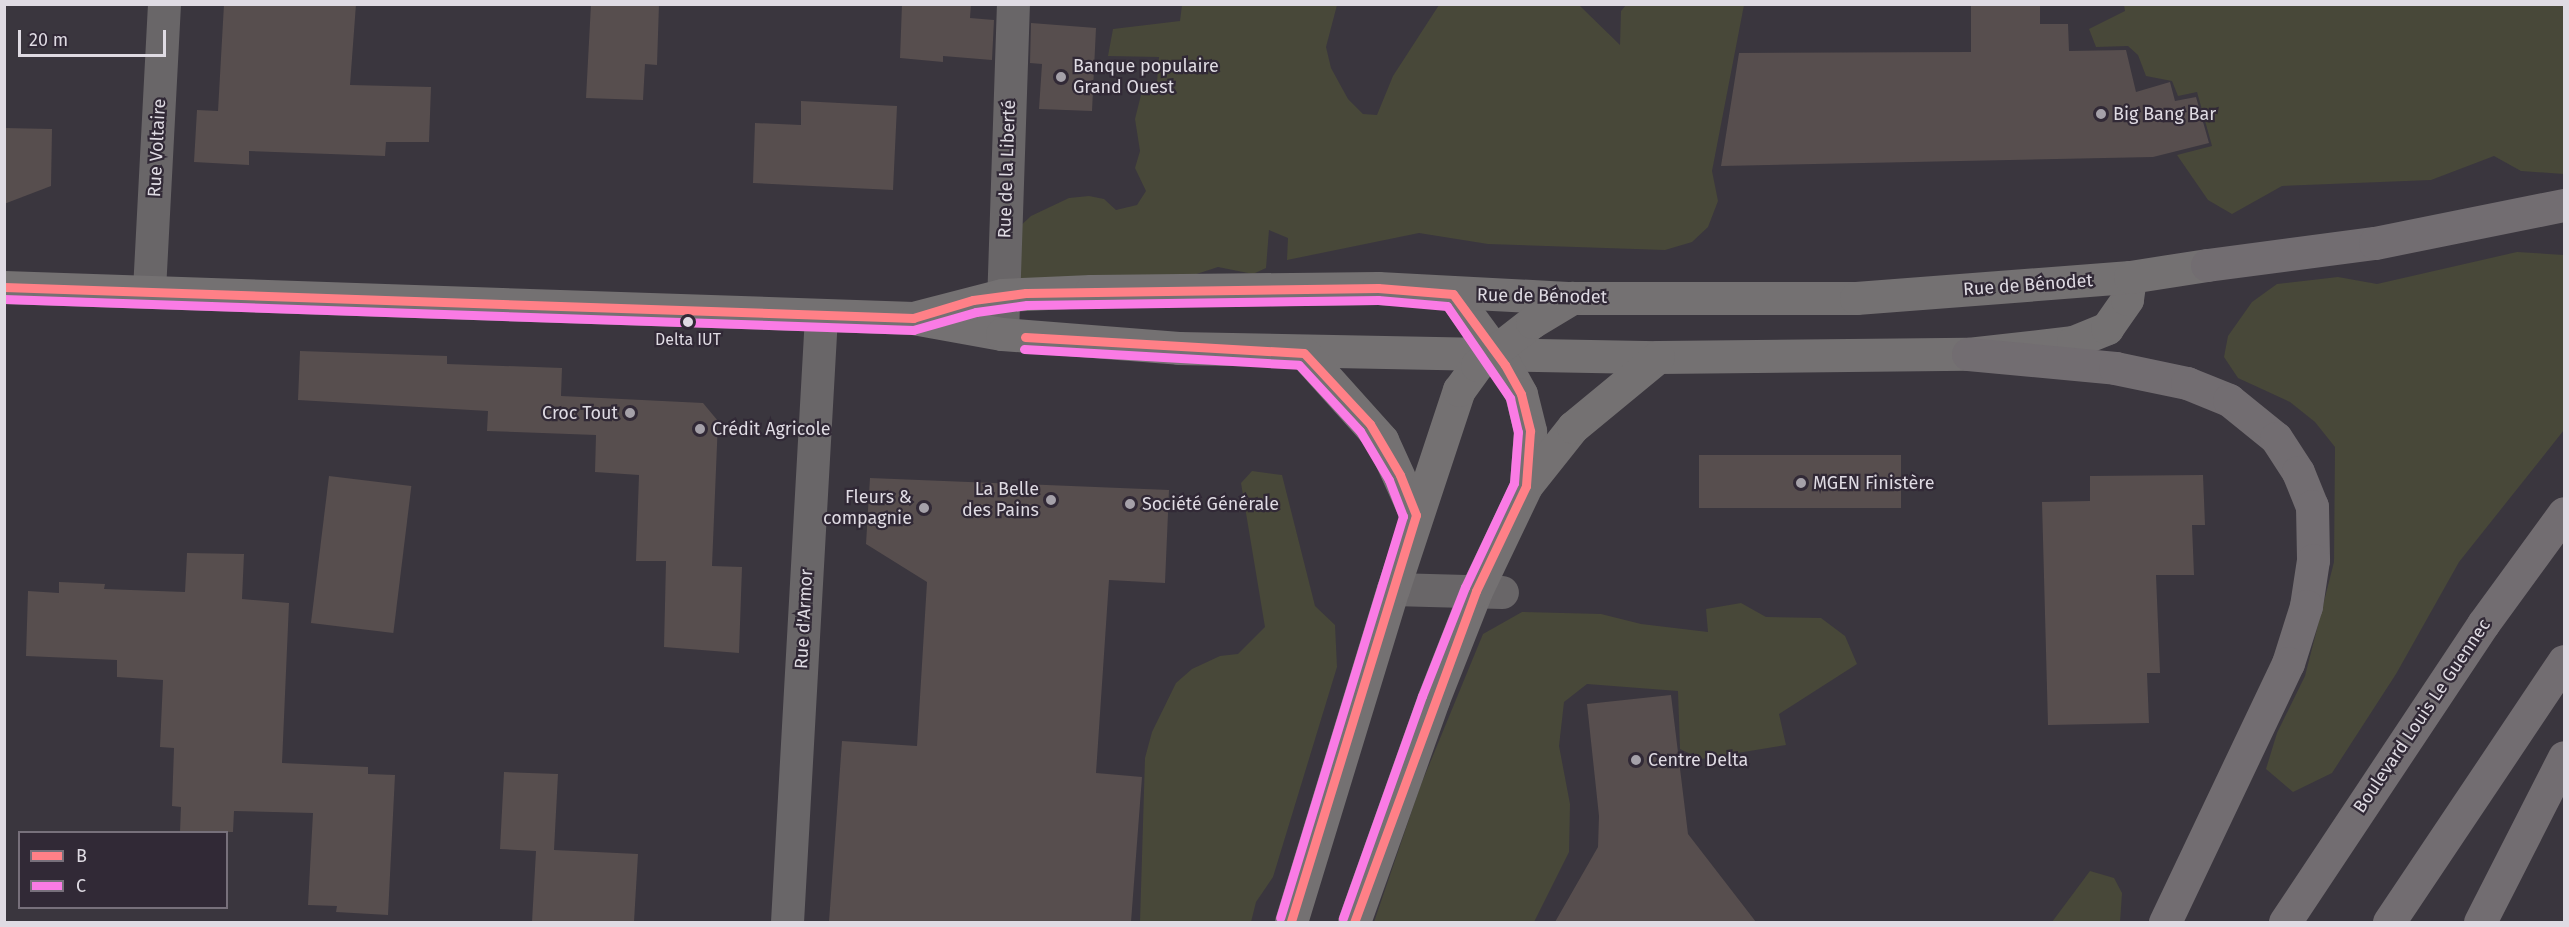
<!DOCTYPE html>
<meta charset="utf-8">
<style>
body{margin:0}
#map{position:relative;width:2569px;height:927px;overflow:hidden;background:#3a363e;font-family:"Fira Sans",sans-serif}
div>[style]{position:absolute}
.green>*{inset:0;background:#484839}
.building>*{inset:0;background:#574e4e;transform-origin:0 0}
.street>*{height:33px;margin:-16.5px;padding:0 16.5px;transform-origin:16.5px;border-radius:16.5px;background:#696668}
.secondary>*{height:33px;margin:-16.5px;padding:0 16.5px;transform-origin:16.5px;border-radius:16.5px;background:#747172}
.primary>*{height:33px;margin:-16.5px;padding:0 16.5px;transform-origin:16.5px;border-radius:16.5px;background:#726d71}
.bus-1>*{height:9px;margin:-4.5px;padding:0 4.5px;transform-origin:4.5px;border-radius:4.5px;background:#ff8087}
.bus-2>*{height:9px;margin:-4.5px;padding:0 4.5px;transform-origin:4.5px;border-radius:4.5px;background:#fa7be5}
.dots>*{width:16px;height:16px;translate:-50% -50%;box-sizing:border-box;border:3px solid #312936;border-radius:50%}
span{translate:-50% -50%;white-space:nowrap;text-align:center;line-height:1.15;-webkit-text-stroke:4.5px #312936;paint-order:stroke}
.bus-label{font-size:16px;color:#dfdbe3}
.poi-label{font-size:18px;color:#dfdbe3}
.left{translate:0 -50%;text-align:left}
.right{translate:-100% -50%;text-align:right}
.street-label{font-size:18px;color:#dfdbe3}
.frame{position:absolute;inset:0;border:6px solid #dfdbe3;pointer-events:none}
.legend{position:absolute;left:18px;top:831px;width:210px;height:78px;box-sizing:border-box;background:#312936;border:2px solid #77707b;margin:0;padding:8px 10px;list-style:none;font-size:18px;color:#dfdbe3}
.legend li{display:flex;align-items:center;gap:12px;height:30px}
.legend b{width:30px;border:2px solid #77707b}
.scale{position:absolute;left:18px;top:30px;width:148px;height:27px;box-sizing:border-box;border:3px solid #dfdbe3;border-top:0;padding-left:8px;font-size:18px;line-height:21px;white-space:nowrap;color:#dfdbe3;-webkit-text-stroke:4px #312936;paint-order:stroke}
</style>
<div id="map">
<div class="green">
<div style="clip-path:polygon(1182px 5px,1337px 5px,1326px 47px,1331px 68px,1348px 99px,1363px 114px,1377px 115px,1393px 76px,1439px 5px,1579px 5px,1620px 45px,1621px 11px,1626px 5px,1744px 5px,1712px 171px,1718px 201px,1708px 227px,1692px 242px,1665px 250px,1488px 244px,1419px 233px,1287px 260px,1288px 238px,1269px 230px,1266px 268px,1253px 274px,1218px 267px,1175px 281px,1014px 278px,1017px 229px,1031px 216px,1069px 198px,1089px 196px,1104px 199px,1116px 210px,1137px 205px,1146px 191px,1135px 168px,1140px 151px,1135px 119px,1142px 91px,1157px 82px,1159px 57px,1108px 56px,1113px 29px,1180px 21px)"></div>
<div style="clip-path:polygon(2124px 5px,2564px 5px,2564px 174px,2521px 171px,2494px 156px,2431px 180px,2282px 186px,2232px 214px,2208px 200px,2177px 155px,2212px 146px,2197px 92px,2178px 96px,2172px 81px,2146px 76px,2138px 55px,2128px 46px,2096px 47px,2089px 29px,2125px 11px)"></div>
<div style="clip-path:polygon(2517px 252px,2564px 255px,2564px 430px,2459px 562px,2396px 674px,2332px 773px,2293px 792px,2266px 769px,2277px 733px,2305px 676px,2334px 562px,2335px 447px,2315px 422px,2290px 402px,2238px 378px,2224px 357px,2228px 336px,2252px 302px,2277px 284px,2338px 277px,2377px 284px)"></div>
<div style="clip-path:polygon(1252px 471px,1282px 475px,1315px 606px,1335px 625px,1337px 667px,1273px 877px,1256px 902px,1251px 922px,1140px 922px,1145px 758px,1152px 732px,1176px 683px,1192px 669px,1220px 656px,1238px 654px,1265px 627px,1241px 483px)"></div>
<div style="clip-path:polygon(1741px 603px,1766px 617px,1821px 618px,1845px 636px,1857px 664px,1779px 714px,1786px 745px,1701px 759px,1680px 749px,1678px 691px,1587px 684px,1564px 702px,1559px 746px,1570px 804px,1569px 852px,1534px 922px,1374px 922px,1420px 787px,1483px 634px,1522px 612px,1601px 614px,1641px 624px,1708px 632px,1706px 609px)"></div>
<div style="clip-path:polygon(2090px 871px,2114px 878px,2122px 893px,2120px 922px,2052px 922px)"></div>
</div>
<div class="building">
<div style="clip-path:polygon(224px 4px,356px 4px,350px 85px,431px 87px,429px 142px,386px 142px,385px 156px,249px 151px,249px 165px,194px 162px,197px 110px,218px 111px)"></div>
<div style="clip-path:polygon(591px 4px,659px 4px,657px 65px,645px 64px,643px 100px,586px 98px)"></div>
<div style="clip-path:polygon(902px 4px,971px 4px,970px 18px,994px 20px,992px 60px,943px 56px,943px 62px,900px 58px)"></div>
<div style="clip-path:polygon(1971px 4px,2040px 4px,2040px 24px,2068px 24px,2069px 51px,2126px 50px,2136px 92px,2170px 82px,2175px 101px,2196px 97px,2209px 143px,2153px 157px,1721px 166px,1739px 53px,1971px 52px)"></div>
<div style="clip-path:polygon(1031px 23px,1096px 28px,1092px 111px,1039px 109px,1042px 64px,1030px 63px)"></div>
<div style="clip-path:polygon(801px 101px,897px 106px,893px 190px,753px 183px,755px 123px,801px 125px)"></div>
<div style="clip-path:polygon(4px 128px,52px 129px,51px 186px,4px 204px)"></div>
<div style="clip-path:polygon(300px 351px,447px 356px,447px 364px,562px 368px,561px 396px,703px 403px,718px 421px,712px 566px,742px 567px,739px 653px,664px 647px,666px 561px,636px 561px,639px 475px,595px 472px,596px 435px,487px 431px,488px 411px,298px 400px)"></div>
<div style="left:1901px;top:455px;width:53px;height:202px;rotate:90deg"></div>
<div style="clip-path:polygon(2203px 475px,2205px 525px,2192px 525px,2194px 575px,2156px 575px,2160px 673px,2147px 673px,2149px 723px,2048px 725px,2042px 502px,2090px 501px,2090px 476px)"></div>
<div style="left:329px;top:476px;width:83px;height:148px;rotate:7deg"></div>
<div style="clip-path:polygon(870px 478px,1169px 490px,1165px 583px,1109px 580px,1096px 773px,1142px 777px,1131px 922px,829px 922px,842px 741px,917px 746px,927px 582px,866px 544px)"></div>
<div style="clip-path:polygon(187px 553px,244px 554px,242px 599px,289px 603px,282px 763px,368px 767px,368px 774px,395px 775px,388px 915px,336px 912px,337px 906px,308px 905px,313px 813px,234px 811px,233px 832px,180px 832px,181px 807px,172px 806px,174px 748px,160px 747px,163px 680px,117px 677px,117px 660px,26px 656px,28px 591px,59px 593px,59px 582px,105px 584px,104px 589px,185px 592px)"></div>
<div style="clip-path:polygon(1671px 695px,1688px 834px,1756px 922px,1555px 922px,1598px 847px,1599px 816px,1587px 704px)"></div>
<div style="clip-path:polygon(504px 772px,558px 774px,554px 850px,638px 854px,634px 922px,532px 922px,536px 851px,500px 849px)"></div>
</div>
<div class="street">
<div style="left:149px;top:290px;width:286px;rotate:-87deg"></div>
<div style="left:1002px;top:334px;width:330px;rotate:-88.1deg"></div>
<div style="left:1393px;top:589px;width:109px;rotate:1.6deg"></div>
<div style="left:787px;top:922px;width:607px;rotate:-86.79deg"></div>
</div>
<div class="secondary">
<div style="left:4px;top:287px;width:910px;rotate:1.95deg"></div>
<div style="left:913px;top:318px;width:90px;rotate:10.2deg"></div>
<div style="left:1002px;top:334px;width:177px;rotate:4.5deg"></div>
<div style="left:1178px;top:348px;width:480px;rotate:1.1deg"></div>
<div style="left:1658px;top:357px;width:310px;rotate:-0.6deg"></div>
<div style="left:1968px;top:354px;width:106px;rotate:-6.5deg"></div>
<div style="left:2073px;top:342px;width:37px;rotate:-22deg"></div>
<div style="left:2107px;top:328px;width:35px;rotate:-55deg"></div>
<div style="left:2127px;top:299px;width:22px;rotate:-82deg"></div>
<div style="left:1453px;top:294px;width:88px;rotate:53.8deg"></div>
<div style="left:1505px;top:365px;width:33px;rotate:61deg"></div>
<div style="left:1521px;top:394px;width:38px;rotate:76deg"></div>
<div style="left:1530px;top:431px;width:53px;rotate:94.3deg"></div>
<div style="left:917px;top:317px;width:88px;rotate:-14.5deg"></div>
<div style="left:1002px;top:295px;width:89px;rotate:-2.6deg"></div>
<div style="left:1091px;top:291px;width:287px;rotate:-0.6deg"></div>
<div style="left:1378px;top:288px;width:194px;rotate:3deg"></div>
<div style="left:1572px;top:298px;width:284px"></div>
<div style="left:1856px;top:298px;width:275px;rotate:-4.4deg"></div>
<div style="left:2130px;top:277px;width:78px;rotate:-8.9deg"></div>
<div style="left:1304px;top:353px;width:117px;rotate:48.1deg"></div>
<div style="left:1382px;top:440px;width:82px;rotate:65.6deg"></div>
<div style="left:1291px;top:922px;width:348px;rotate:-73deg"></div>
<div style="left:1393px;top:589px;width:210px;rotate:-71.7deg"></div>
<div style="left:1459px;top:390px;width:31px;rotate:-54deg"></div>
<div style="left:1477px;top:365px;width:70px;rotate:-38deg"></div>
<div style="left:1532px;top:322px;width:47px;rotate:-31deg"></div>
<div style="left:1354px;top:922px;width:236px;rotate:-70.4deg"></div>
<div style="left:1433px;top:700px;width:117px;rotate:-68.5deg"></div>
<div style="left:1476px;top:591px;width:116px;rotate:-64.5deg"></div>
<div style="left:1526px;top:486px;width:75px;rotate:-51.5deg"></div>
<div style="left:1573px;top:427px;width:110px;rotate:-39.5deg"></div>
</div>
<div class="primary">
<div style="left:2207px;top:265px;width:169px;rotate:-7.5deg"></div>
<div style="left:2375px;top:243px;width:193px;rotate:-11.4deg"></div>
<div style="left:1968px;top:354px;width:148px;rotate:5.4deg"></div>
<div style="left:2115px;top:368px;width:74px;rotate:11.8deg"></div>
<div style="left:2187px;top:383px;width:45px;rotate:22deg"></div>
<div style="left:2229px;top:400px;width:60px;rotate:39deg"></div>
<div style="left:2276px;top:438px;width:40px;rotate:57.1deg"></div>
<div style="left:2298px;top:472px;width:37px;rotate:68deg"></div>
<div style="left:2312px;top:506px;width:54px;rotate:88.9deg"></div>
<div style="left:2313px;top:560px;width:47px;rotate:98.7deg"></div>
<div style="left:2306px;top:606px;width:60px;rotate:107.5deg"></div>
<div style="left:2288px;top:663px;width:287px;rotate:115.4deg"></div>
<div style="left:2285px;top:922px;width:358px;rotate:-56.4deg"></div>
<div style="left:2483px;top:624px;width:137px;rotate:-53.9deg"></div>
<div style="left:2389px;top:922px;width:314px;rotate:-56.2deg"></div>
<div style="left:2480px;top:922px;width:185px;rotate:-63deg"></div>
</div>
<div class="bus-1">
<div style="left:4px;top:287px;width:910px;rotate:1.95deg"></div>
<div style="left:913px;top:318px;width:63px;rotate:-16.7deg"></div>
<div style="left:973px;top:300px;width:53px;rotate:-7.5deg"></div>
<div style="left:1026px;top:293px;width:352px;rotate:-0.8deg"></div>
<div style="left:1378px;top:288px;width:75px;rotate:4.6deg"></div>
<div style="left:1453px;top:294px;width:88px;rotate:53.8deg"></div>
<div style="left:1505px;top:365px;width:33px;rotate:61deg"></div>
<div style="left:1521px;top:394px;width:38px;rotate:76deg"></div>
<div style="left:1530px;top:431px;width:55px;rotate:94.2deg"></div>
<div style="left:1526px;top:486px;width:116px;rotate:115.5deg"></div>
<div style="left:1476px;top:591px;width:353px;rotate:110.2deg"></div>
<div style="left:1025px;top:337px;width:279px;rotate:3.3deg"></div>
<div style="left:1304px;top:353px;width:97px;rotate:47.1deg"></div>
<div style="left:1370px;top:424px;width:59px;rotate:59.5deg"></div>
<div style="left:1400px;top:475px;width:43px;rotate:68.2deg"></div>
<div style="left:1416px;top:515px;width:426px;rotate:107.1deg"></div>
</div>
<div class="bus-2">
<div style="left:4px;top:299px;width:910px;rotate:1.95deg"></div>
<div style="left:913px;top:330px;width:66px;rotate:-15.9deg"></div>
<div style="left:976px;top:312px;width:51px;rotate:-7.8deg"></div>
<div style="left:1027px;top:305px;width:351px;rotate:-0.8deg"></div>
<div style="left:1378px;top:300px;width:69px;rotate:5deg"></div>
<div style="left:1447px;top:306px;width:112px;rotate:55.6deg"></div>
<div style="left:1510px;top:398px;width:35px;rotate:77deg"></div>
<div style="left:1518px;top:432px;width:51px;rotate:94.5deg"></div>
<div style="left:1514px;top:483px;width:115px;rotate:115.2deg"></div>
<div style="left:1465px;top:587px;width:117px;rotate:111.5deg"></div>
<div style="left:1422px;top:696px;width:236px;rotate:109.6deg"></div>
<div style="left:1024px;top:349px;width:275px;rotate:3.3deg"></div>
<div style="left:1299px;top:365px;width:90px;rotate:47.3deg"></div>
<div style="left:1360px;top:431px;width:57px;rotate:59.4deg"></div>
<div style="left:1389px;top:480px;width:39px;rotate:69deg"></div>
<div style="left:1403px;top:516px;width:420px;rotate:107deg"></div>
</div>
<div class="dots">
<div style="left:1061px;top:77px;background:#a5a1a9"></div>
<div style="left:2101px;top:114px;background:#a5a1a9"></div>
<div style="left:688px;top:322px;background:#dfdbe3"></div>
<div style="left:630px;top:413px;background:#a5a1a9"></div>
<div style="left:700px;top:429px;background:#a5a1a9"></div>
<div style="left:1801px;top:483px;background:#a5a1a9"></div>
<div style="left:1051px;top:500px;background:#a5a1a9"></div>
<div style="left:1130px;top:504px;background:#a5a1a9"></div>
<div style="left:924px;top:508px;background:#a5a1a9"></div>
<div style="left:1636px;top:760px;background:#a5a1a9"></div>
</div>
<div class="bus-label">
<span style="left:688px;top:340px">Delta IUT</span>
</div>
<div class="poi-label">
<span class="left" style="left:1073px;top:77px">Banque populaire<br>Grand Ouest</span>
<span class="left" style="left:2113px;top:114px">Big Bang Bar</span>
<span class="right" style="left:618px;top:413px">Croc Tout</span>
<span class="left" style="left:712px;top:429px">Crédit Agricole</span>
<span class="left" style="left:1813px;top:483px">MGEN Finistère</span>
<span class="right" style="left:1039px;top:500px">La Belle<br>des Pains</span>
<span class="right" style="left:912px;top:508px">Fleurs &amp;<br>compagnie</span>
<span class="left" style="left:1142px;top:504px">Société Générale</span>
<span class="left" style="left:1648px;top:760px">Centre Delta</span>
</div>
<div class="street-label">
<span style="left:157px;top:148px;rotate:-87deg">Rue Voltaire</span>
<span style="left:1007px;top:169px;rotate:-88deg">Rue de la Liberté</span>
<span style="left:2028px;top:285px;rotate:-4deg">Rue de Bénodet</span>
<span style="left:1542px;top:296px;rotate:1deg">Rue de Bénodet</span>
<span style="left:804px;top:619px;rotate:-87deg">Rue d'Armor</span>
<span style="left:2422px;top:716px;rotate:-56deg">Boulevard Louis Le Guennec</span>
</div>
<div class="frame"></div>
<ul class="legend">
<li><b style="height:8px;background:#ff8087"></b>B</li>
<li><b style="height:8px;background:#fa7be5"></b>C</li>
</ul>
<div class="scale">20 m</div>
</div>
